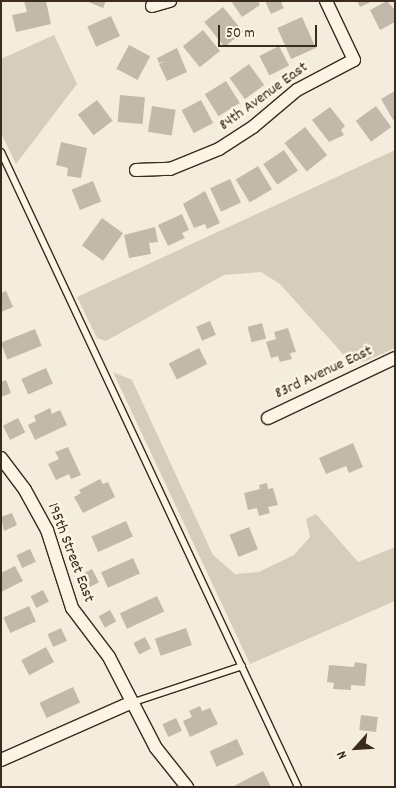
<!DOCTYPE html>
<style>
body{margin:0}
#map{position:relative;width:396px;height:788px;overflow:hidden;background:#f4eddd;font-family:Dekko,sans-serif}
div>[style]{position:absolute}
.green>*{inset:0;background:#d6cdbd}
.building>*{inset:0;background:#c3b9aa;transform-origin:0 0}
.roads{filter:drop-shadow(1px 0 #3b2a1e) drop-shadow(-1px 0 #3b2a1e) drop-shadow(0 1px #3b2a1e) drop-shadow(0 -1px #3b2a1e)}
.lane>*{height:6px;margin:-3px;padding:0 3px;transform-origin:3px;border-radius:3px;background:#fcf5e5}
.street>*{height:12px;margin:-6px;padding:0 6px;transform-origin:6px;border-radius:6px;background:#fcf5e5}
span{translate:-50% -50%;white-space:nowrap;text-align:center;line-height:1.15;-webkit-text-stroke:5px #fcf5e5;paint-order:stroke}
.street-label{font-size:16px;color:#3b2a1e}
.frame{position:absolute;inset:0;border:2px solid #3b2a1e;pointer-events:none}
.north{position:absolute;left:331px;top:723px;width:50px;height:50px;-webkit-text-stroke:4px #fcf5e5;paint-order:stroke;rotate:244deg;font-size:14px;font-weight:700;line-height:20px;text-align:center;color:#3b2a1e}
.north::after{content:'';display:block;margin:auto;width:18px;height:22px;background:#3b2a1e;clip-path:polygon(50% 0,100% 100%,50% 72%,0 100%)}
.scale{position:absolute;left:218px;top:25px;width:99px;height:22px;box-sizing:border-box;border:2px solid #3b2a1e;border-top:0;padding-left:6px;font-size:15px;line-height:18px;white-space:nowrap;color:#3b2a1e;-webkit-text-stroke:4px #fcf5e5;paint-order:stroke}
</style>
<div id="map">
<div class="green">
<div style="clip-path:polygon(54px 35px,77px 84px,16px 164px,1px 133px,1px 59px)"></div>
<div style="clip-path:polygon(395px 150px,395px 348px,366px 361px,351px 363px,280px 284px,261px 272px,224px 275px,106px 341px,97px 338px,77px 297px)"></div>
<div style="clip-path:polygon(113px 372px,132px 380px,213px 555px,235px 574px,259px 572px,294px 555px,310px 537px,306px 519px,316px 514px,358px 562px,395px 547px,395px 601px,250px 664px)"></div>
</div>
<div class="building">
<div style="clip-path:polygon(24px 1px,46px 1px,51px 24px,16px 32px,12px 15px,27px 12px)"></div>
<div style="clip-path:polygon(86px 1px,106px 1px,103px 8px)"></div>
<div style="clip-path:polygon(231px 1px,258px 1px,260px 5px,242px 17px)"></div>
<div style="clip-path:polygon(265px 1px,285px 1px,281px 3px,284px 8px,271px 14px)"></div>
<div style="clip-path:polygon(357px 1px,373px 1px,360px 7px)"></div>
<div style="clip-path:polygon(387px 1px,395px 10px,395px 22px,380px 30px,370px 10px)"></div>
<div style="left:223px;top:7px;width:32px;height:24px;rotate:51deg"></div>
<div style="left:111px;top:16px;width:22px;height:26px;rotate:66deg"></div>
<div style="left:302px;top:17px;width:34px;height:27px;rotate:66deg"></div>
<div style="left:203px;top:30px;width:27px;height:26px;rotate:51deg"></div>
<div style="left:129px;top:45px;width:24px;height:27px;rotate:28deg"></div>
<div style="left:279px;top:46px;width:22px;height:22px;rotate:63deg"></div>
<div style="clip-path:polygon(177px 48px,187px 72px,167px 81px,159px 64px,165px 61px,159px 63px,157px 58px)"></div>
<div style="left:249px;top:64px;width:26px;height:24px;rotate:54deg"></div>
<div style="left:226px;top:81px;width:26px;height:25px;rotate:58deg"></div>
<div style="clip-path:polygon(395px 91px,395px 123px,381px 99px)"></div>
<div style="left:120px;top:95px;width:25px;height:27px;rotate:5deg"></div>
<div style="left:97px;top:100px;width:26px;height:24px;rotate:53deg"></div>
<div style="left:201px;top:100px;width:26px;height:22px;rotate:62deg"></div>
<div style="left:152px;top:106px;width:24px;height:26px;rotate:9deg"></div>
<div style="left:376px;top:106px;width:26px;height:25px;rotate:54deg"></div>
<div style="clip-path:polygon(330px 107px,345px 126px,341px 130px,344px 135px,329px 142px,312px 120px)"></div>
<div style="left:305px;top:127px;width:36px;height:26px;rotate:52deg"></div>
<div style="clip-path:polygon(61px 142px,87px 148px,81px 178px,67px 176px,68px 168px,56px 165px)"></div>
<div style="left:284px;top:150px;width:25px;height:25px;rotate:56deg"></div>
<div style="left:258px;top:166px;width:27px;height:26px;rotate:59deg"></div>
<div style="left:230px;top:179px;width:26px;height:22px;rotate:65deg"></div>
<div style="left:93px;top:181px;width:22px;height:23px;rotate:68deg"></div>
<div style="clip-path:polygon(205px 191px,220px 223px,207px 229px,205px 224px,194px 228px,183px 204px)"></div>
<div style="clip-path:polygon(182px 214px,189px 230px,182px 233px,185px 238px,168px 246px,158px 225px)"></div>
<div style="left:102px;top:218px;width:26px;height:34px;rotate:36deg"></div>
<div style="clip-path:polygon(155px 227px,158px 242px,149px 243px,151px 254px,129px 258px,124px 235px)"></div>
<div style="clip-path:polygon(6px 291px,13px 307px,1px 312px,1px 293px)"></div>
<div style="left:210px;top:321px;width:15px;height:15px;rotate:67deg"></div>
<div style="left:262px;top:323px;width:16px;height:15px;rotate:75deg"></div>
<div style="clip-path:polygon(288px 328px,296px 352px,290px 353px,292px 359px,280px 362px,278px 356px,271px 358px,266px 342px,276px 339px,274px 332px)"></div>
<div style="left:35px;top:329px;width:18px;height:37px;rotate:68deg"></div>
<div style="left:199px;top:348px;width:18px;height:34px;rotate:63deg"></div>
<div style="left:46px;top:368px;width:17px;height:27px;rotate:66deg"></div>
<div style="clip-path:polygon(6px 380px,11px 393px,1px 397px,1px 382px)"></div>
<div style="clip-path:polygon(50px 408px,52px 414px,60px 410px,67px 425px,35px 440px,28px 425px,36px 421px,34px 416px)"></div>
<div style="left:18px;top:418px;width:16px;height:17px;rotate:63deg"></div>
<div style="clip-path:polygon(353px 443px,363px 467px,349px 473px,346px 466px,326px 474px,319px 458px)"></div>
<div style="clip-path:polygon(68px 447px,81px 475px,71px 479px,69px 474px,56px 480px,48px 464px,59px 459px,55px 452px)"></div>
<div style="clip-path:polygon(100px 479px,103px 484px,108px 482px,115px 497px,83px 513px,74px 497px,81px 493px,79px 490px)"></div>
<div style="clip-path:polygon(267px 483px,268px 489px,273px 488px,278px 505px,268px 507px,270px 513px,259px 516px,257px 508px,248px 510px,244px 493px,260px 489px,259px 485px)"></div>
<div style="clip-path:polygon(12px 513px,17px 525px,4px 531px,1px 517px)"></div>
<div style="left:126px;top:521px;width:17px;height:38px;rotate:66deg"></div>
<div style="left:249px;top:527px;width:24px;height:21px;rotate:68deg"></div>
<div style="left:30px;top:549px;width:14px;height:15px;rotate:65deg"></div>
<div style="left:133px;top:558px;width:17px;height:35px;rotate:66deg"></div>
<div style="clip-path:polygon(15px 566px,23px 581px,1px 592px,1px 573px)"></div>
<div style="left:92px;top:569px;width:15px;height:15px;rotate:62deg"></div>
<div style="left:43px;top:590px;width:13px;height:14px;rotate:63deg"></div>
<div style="left:157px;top:596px;width:17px;height:41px;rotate:65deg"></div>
<div style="left:29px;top:606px;width:17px;height:28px;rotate:66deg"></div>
<div style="left:110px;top:610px;width:13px;height:13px;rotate:61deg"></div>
<div style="left:61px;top:628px;width:14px;height:15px;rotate:65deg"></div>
<div style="left:186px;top:628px;width:18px;height:33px;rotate:71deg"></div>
<div style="left:145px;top:637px;width:13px;height:13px;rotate:63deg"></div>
<div style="left:46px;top:647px;width:17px;height:28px;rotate:62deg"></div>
<div style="clip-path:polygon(355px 662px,367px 664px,365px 686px,351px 685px,351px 690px,333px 689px,334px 683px,327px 682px,329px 665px,354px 667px)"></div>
<div style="left:73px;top:687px;width:17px;height:37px;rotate:65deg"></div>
<div style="clip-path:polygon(200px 706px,202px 711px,210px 708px,218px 724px,190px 737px,183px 721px,192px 717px,189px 711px)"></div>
<div style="left:361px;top:715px;width:17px;height:15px;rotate:7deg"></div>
<div style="left:176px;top:718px;width:14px;height:15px;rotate:65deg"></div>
<div style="left:237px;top:739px;width:17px;height:30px;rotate:66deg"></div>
<div style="clip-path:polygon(263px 771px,271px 787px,232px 787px)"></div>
</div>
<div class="roads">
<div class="lane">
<div style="left:1px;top:152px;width:701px;rotate:64.93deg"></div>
<div style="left:131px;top:703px;width:117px;rotate:-18.4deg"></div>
</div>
<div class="street">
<div style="left:152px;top:6px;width:19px;rotate:-16deg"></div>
<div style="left:136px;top:170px;width:34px;rotate:-2deg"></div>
<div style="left:170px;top:169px;width:53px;rotate:-22.2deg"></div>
<div style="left:219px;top:149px;width:40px;rotate:-32.9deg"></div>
<div style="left:253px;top:127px;width:57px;rotate:-40.1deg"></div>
<div style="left:297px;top:90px;width:64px;rotate:-27.8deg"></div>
<div style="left:354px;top:60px;width:65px;rotate:-115.4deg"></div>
<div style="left:268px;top:418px;width:140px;rotate:-25.3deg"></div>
<div style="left:1px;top:458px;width:40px;rotate:53deg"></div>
<div style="left:25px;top:490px;width:46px;rotate:61.2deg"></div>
<div style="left:47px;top:530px;width:82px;rotate:72.2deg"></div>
<div style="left:72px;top:608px;width:61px;rotate:52.9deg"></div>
<div style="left:109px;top:657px;width:102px;rotate:62.7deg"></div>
<div style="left:156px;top:748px;width:50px;rotate:51.5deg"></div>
<div style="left:1px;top:760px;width:141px;rotate:-23.8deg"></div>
</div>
</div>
<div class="street-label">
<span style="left:264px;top:97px;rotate:-36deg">84th Avenue East</span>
<span style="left:324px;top:373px;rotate:-25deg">83rd Avenue East</span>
<span style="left:70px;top:553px;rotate:69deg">195th Street East</span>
</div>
<div class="frame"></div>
<div class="north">N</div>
<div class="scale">50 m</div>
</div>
